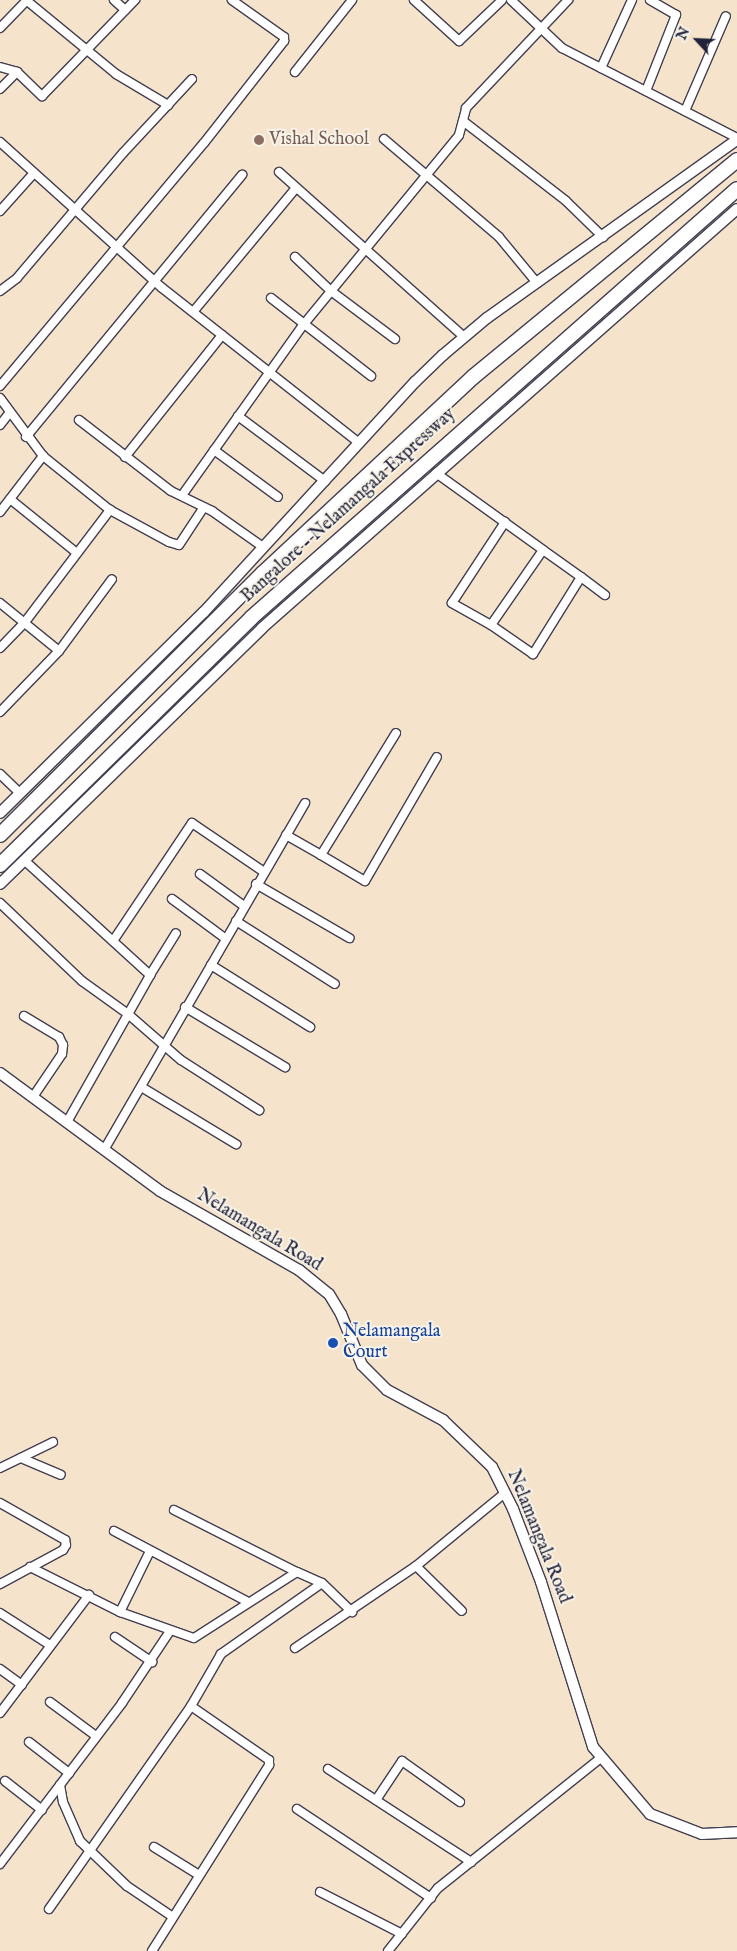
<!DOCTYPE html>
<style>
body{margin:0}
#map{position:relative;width:737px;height:1951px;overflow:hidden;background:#f5e3cb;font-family:"IM FELL English",serif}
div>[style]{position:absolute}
.roads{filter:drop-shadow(1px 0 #423f51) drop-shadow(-1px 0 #423f51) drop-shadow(0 1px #423f51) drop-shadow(0 -1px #423f51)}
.street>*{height:8px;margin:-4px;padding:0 4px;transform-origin:4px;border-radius:4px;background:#fff}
.secondary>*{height:10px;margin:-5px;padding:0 5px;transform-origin:5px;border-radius:5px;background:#fff}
.highway>*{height:14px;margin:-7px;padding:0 7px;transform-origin:7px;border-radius:7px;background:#fff}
.dots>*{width:14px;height:14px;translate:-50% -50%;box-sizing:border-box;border:2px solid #f7f3e8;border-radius:50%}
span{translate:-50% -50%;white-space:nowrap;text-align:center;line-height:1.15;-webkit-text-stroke:4px #f7f3e8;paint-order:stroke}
.education-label{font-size:18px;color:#785e54}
.left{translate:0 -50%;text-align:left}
.street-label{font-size:18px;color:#22223b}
.transit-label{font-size:18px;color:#164399}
.north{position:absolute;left:672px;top:15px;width:50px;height:50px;-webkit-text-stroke:4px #f7f3e8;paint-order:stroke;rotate:295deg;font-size:14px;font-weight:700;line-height:20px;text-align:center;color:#22223b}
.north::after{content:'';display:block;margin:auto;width:18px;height:22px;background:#22223b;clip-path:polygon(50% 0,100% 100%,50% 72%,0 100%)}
</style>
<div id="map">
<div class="roads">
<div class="street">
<div style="left:26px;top:0;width:117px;rotate:39.4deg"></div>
<div style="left:116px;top:74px;width:61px;rotate:30.8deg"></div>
<div style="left:114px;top:0;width:15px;rotate:42deg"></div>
<div style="left:414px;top:0;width:61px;rotate:42.3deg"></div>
<div style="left:459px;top:41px;width:59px;rotate:-43.6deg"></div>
<div style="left:511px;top:0;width:70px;rotate:43.3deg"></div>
<div style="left:562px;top:48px;width:197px;rotate:27.2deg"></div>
<div style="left:0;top:28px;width:39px;rotate:-46deg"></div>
<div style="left:0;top:67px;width:18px;rotate:16deg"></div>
<div style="left:17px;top:72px;width:35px;rotate:44deg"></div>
<div style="left:42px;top:96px;width:134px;rotate:-45.9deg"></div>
<div style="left:601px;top:68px;width:75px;rotate:-65.5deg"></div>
<div style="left:295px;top:72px;width:92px;rotate:-51.6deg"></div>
<div style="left:0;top:89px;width:24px;rotate:-45deg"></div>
<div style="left:646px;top:91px;width:82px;rotate:-68.5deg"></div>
<div style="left:676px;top:15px;width:30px;rotate:-150deg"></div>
<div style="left:685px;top:111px;width:103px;rotate:-66.7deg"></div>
<div style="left:463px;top:121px;width:130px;rotate:37.8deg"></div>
<div style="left:566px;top:201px;width:52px;rotate:44.2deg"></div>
<div style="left:384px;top:139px;width:151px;rotate:40.4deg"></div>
<div style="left:499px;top:237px;width:60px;rotate:50.4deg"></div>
<div style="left:0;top:142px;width:217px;rotate:42deg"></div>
<div style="left:161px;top:287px;width:252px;rotate:38.2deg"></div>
<div style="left:279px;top:172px;width:248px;rotate:41.7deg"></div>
<div style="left:0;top:211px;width:51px;rotate:-48.2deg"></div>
<div style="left:295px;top:257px;width:50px;rotate:43.4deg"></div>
<div style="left:331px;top:291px;width:80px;rotate:36.9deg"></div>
<div style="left:0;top:291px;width:21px;rotate:-37deg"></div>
<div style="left:17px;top:278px;width:164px;rotate:-49.7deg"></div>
<div style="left:123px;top:153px;width:101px;rotate:-47deg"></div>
<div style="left:271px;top:298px;width:127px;rotate:38deg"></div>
<div style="left:193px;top:312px;width:161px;rotate:-50.3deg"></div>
<div style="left:0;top:386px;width:317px;rotate:-50deg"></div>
<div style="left:204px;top:143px;width:130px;rotate:-51.9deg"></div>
<div style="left:284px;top:41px;width:4px;rotate:-90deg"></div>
<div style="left:284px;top:37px;width:64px;rotate:-144.6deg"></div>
<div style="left:0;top:398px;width:72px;rotate:53.4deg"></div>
<div style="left:43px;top:456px;width:86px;rotate:38.9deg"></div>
<div style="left:110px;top:510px;width:67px;rotate:28.5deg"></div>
<div style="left:169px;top:542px;width:10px;rotate:17deg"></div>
<div style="left:179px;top:545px;width:45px;rotate:-56.7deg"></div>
<div style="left:238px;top:416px;width:109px;rotate:36.8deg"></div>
<div style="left:79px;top:420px;width:116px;rotate:37.7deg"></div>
<div style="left:171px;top:491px;width:46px;rotate:26deg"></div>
<div style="left:212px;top:511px;width:62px;rotate:35.2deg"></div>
<div style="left:0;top:425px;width:16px;rotate:-52deg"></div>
<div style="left:26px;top:437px;width:340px;rotate:-50.5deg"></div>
<div style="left:214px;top:450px;width:79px;rotate:36.3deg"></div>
<div style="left:125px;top:457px;width:156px;rotate:-51.5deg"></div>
<div style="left:436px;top:473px;width:132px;rotate:35.7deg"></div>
<div style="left:543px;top:550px;width:47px;rotate:35.4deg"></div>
<div style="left:581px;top:577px;width:91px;rotate:121.9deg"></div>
<div style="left:533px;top:654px;width:51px;rotate:-145.4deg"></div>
<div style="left:491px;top:625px;width:91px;rotate:-55.3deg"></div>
<div style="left:183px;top:494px;width:209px;rotate:-54.6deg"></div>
<div style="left:304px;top:324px;width:244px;rotate:-50.6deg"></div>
<div style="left:459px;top:135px;width:28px;rotate:-75deg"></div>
<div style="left:466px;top:108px;width:149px;rotate:-46.6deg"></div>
<div style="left:10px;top:499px;width:86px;rotate:38.9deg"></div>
<div style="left:0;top:512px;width:71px;rotate:-52.5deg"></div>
<div style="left:581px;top:577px;width:30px;rotate:37deg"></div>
<div style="left:0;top:603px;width:76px;rotate:39.1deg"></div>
<div style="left:491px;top:625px;width:45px;rotate:-150.6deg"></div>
<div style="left:452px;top:603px;width:97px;rotate:-56.8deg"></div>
<div style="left:0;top:648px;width:36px;rotate:-46deg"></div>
<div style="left:25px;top:622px;width:141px;rotate:-52.8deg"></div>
<div style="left:0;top:712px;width:85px;rotate:-46deg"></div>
<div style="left:59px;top:651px;width:89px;rotate:-53.6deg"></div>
<div style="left:0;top:774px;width:28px;rotate:44deg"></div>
<div style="left:286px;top:835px;width:40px;rotate:29.7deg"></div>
<div style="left:321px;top:855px;width:143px;rotate:-58.4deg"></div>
<div style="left:321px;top:855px;width:51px;rotate:30.6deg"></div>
<div style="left:365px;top:881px;width:143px;rotate:-59.9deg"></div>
<div style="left:24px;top:860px;width:171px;rotate:42.4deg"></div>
<div style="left:150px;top:975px;width:49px;rotate:-58.2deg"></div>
<div style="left:200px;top:874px;width:54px;rotate:36deg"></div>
<div style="left:256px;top:884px;width:108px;rotate:30.1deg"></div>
<div style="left:172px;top:899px;width:67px;rotate:36.5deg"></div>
<div style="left:0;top:903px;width:113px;rotate:43.6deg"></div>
<div style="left:82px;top:981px;width:57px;rotate:35.7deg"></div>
<div style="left:128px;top:1014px;width:70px;rotate:41deg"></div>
<div style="left:181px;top:1060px;width:93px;rotate:32.7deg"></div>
<div style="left:236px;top:921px;width:117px;rotate:32.5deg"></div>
<div style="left:113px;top:941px;width:142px;rotate:-56.2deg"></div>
<div style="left:192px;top:823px;width:87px;rotate:34.2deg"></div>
<div style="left:211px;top:965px;width:117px;rotate:32.1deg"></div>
<div style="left:185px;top:1007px;width:117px;rotate:31deg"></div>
<div style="left:24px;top:1016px;width:41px;rotate:31deg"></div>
<div style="left:59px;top:1037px;width:9px;rotate:63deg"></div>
<div style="left:63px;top:1045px;width:9px;rotate:96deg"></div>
<div style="left:62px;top:1054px;width:52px;rotate:124deg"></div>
<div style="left:143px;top:1088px;width:109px;rotate:31.1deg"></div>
<div style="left:67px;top:1122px;width:169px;rotate:-60.5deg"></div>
<div style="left:104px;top:1150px;width:401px;rotate:-59.9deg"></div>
<div style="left:21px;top:1458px;width:43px;rotate:23deg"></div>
<div style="left:0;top:1468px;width:59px;rotate:-26.1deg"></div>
<div style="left:0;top:1503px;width:75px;rotate:29.6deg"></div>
<div style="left:65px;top:1540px;width:5px;rotate:79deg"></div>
<div style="left:66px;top:1545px;width:6px;rotate:121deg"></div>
<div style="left:63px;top:1550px;width:72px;rotate:151.6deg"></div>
<div style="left:174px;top:1510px;width:138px;rotate:26.8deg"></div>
<div style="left:114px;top:1531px;width:152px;rotate:27.9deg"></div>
<div style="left:416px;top:1566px;width:64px;rotate:44.4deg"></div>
<div style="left:30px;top:1567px;width:101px;rotate:26.6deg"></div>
<div style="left:120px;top:1612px;width:78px;rotate:19.4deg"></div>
<div style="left:194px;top:1638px;width:122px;rotate:-32.7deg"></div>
<div style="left:297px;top:1572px;width:27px;rotate:24deg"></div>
<div style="left:322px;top:1583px;width:42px;rotate:44deg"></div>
<div style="left:120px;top:1612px;width:68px;rotate:-63.8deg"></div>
<div style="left:0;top:1613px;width:59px;rotate:32.6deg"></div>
<div style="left:115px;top:1637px;width:45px;rotate:34deg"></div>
<div style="left:295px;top:1648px;width:146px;rotate:-34.1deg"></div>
<div style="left:416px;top:1566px;width:115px;rotate:-39.4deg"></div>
<div style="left:0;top:1669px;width:27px;rotate:36deg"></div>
<div style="left:50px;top:1702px;width:57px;rotate:36.5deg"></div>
<div style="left:0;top:1713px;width:148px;rotate:-53deg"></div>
<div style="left:29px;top:1742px;width:51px;rotate:37.8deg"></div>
<div style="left:328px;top:1769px;width:171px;rotate:33deg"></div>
<div style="left:5px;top:1781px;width:47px;rotate:38.1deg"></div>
<div style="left:60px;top:1785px;width:17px;rotate:80deg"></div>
<div style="left:63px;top:1802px;width:43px;rotate:66.4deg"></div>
<div style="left:80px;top:1841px;width:65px;rotate:43.8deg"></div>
<div style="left:127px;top:1886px;width:55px;rotate:34deg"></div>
<div style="left:376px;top:1800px;width:47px;rotate:-56.3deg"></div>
<div style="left:402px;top:1761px;width:71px;rotate:35.3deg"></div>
<div style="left:297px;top:1809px;width:161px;rotate:33.6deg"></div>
<div style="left:154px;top:1847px;width:53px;rotate:31.9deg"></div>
<div style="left:0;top:1864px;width:202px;rotate:-52.8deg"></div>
<div style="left:122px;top:1703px;width:87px;rotate:-56.3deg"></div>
<div style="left:320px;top:1892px;width:92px;rotate:27.1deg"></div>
<div style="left:49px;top:1909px;width:248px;rotate:-55deg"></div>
<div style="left:191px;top:1706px;width:60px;rotate:-60deg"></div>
<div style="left:221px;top:1654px;width:123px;rotate:-35.1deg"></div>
<div style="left:152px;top:1951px;width:220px;rotate:-57.8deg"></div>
<div style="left:269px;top:1765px;width:5px;rotate:-90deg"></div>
<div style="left:269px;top:1760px;width:95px;rotate:-145.3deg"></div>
<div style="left:388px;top:1951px;width:80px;rotate:-51.6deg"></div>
<div style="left:438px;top:1888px;width:210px;rotate:-38.6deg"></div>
</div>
<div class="secondary">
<div style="left:0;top:813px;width:286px;rotate:-44.6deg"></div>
<div style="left:204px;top:612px;width:312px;rotate:-47.5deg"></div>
<div style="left:415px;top:382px;width:39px;rotate:-44deg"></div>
<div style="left:443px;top:355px;width:57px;rotate:-40.1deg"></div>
<div style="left:487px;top:318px;width:307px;rotate:-35.5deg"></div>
<div style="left:0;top:884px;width:366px;rotate:-44.3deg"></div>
<div style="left:262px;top:628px;width:633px;rotate:-41.42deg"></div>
<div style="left:0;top:1073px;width:199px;rotate:36.4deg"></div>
<div style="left:160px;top:1191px;width:160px;rotate:29.6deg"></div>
<div style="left:299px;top:1270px;width:38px;rotate:39deg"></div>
<div style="left:329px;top:1294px;width:23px;rotate:59deg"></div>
<div style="left:341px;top:1314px;width:55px;rotate:67.6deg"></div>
<div style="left:362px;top:1365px;width:35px;rotate:45deg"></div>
<div style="left:387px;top:1390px;width:64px;rotate:28.2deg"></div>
<div style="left:443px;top:1420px;width:68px;rotate:43.8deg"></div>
<div style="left:492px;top:1467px;width:47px;rotate:63.4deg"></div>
<div style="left:513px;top:1509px;width:78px;rotate:69deg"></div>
<div style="left:541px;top:1582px;width:173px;rotate:72.5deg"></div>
<div style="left:593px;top:1747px;width:88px;rotate:49.6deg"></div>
<div style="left:650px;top:1814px;width:56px;rotate:21deg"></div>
<div style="left:702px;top:1834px;width:35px;rotate:-3deg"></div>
</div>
<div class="highway">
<div style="left:0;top:835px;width:371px;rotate:-44.9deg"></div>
<div style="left:263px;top:573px;width:287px;rotate:-43deg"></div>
<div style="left:473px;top:377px;width:342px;rotate:-39.4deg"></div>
<div style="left:0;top:865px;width:352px;rotate:-44.5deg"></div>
<div style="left:251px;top:618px;width:648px;rotate:-41.44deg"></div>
</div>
</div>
<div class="dots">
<div style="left:259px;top:140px;background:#8d6e63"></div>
<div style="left:333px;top:1343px;background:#1a4fb4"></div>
</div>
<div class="education-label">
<span class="left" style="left:269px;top:140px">Vishal School</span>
</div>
<div class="street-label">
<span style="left:349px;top:506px;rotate:-42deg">Bangalore - Nelamangala Expressway</span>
<span style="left:259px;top:1231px;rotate:31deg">Nelamangala Road</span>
<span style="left:538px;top:1537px;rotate:68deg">Nelamangala Road</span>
</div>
<div class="transit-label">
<span class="left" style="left:343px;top:1343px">Nelamangala<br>Court</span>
</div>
<div class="north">N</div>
</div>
